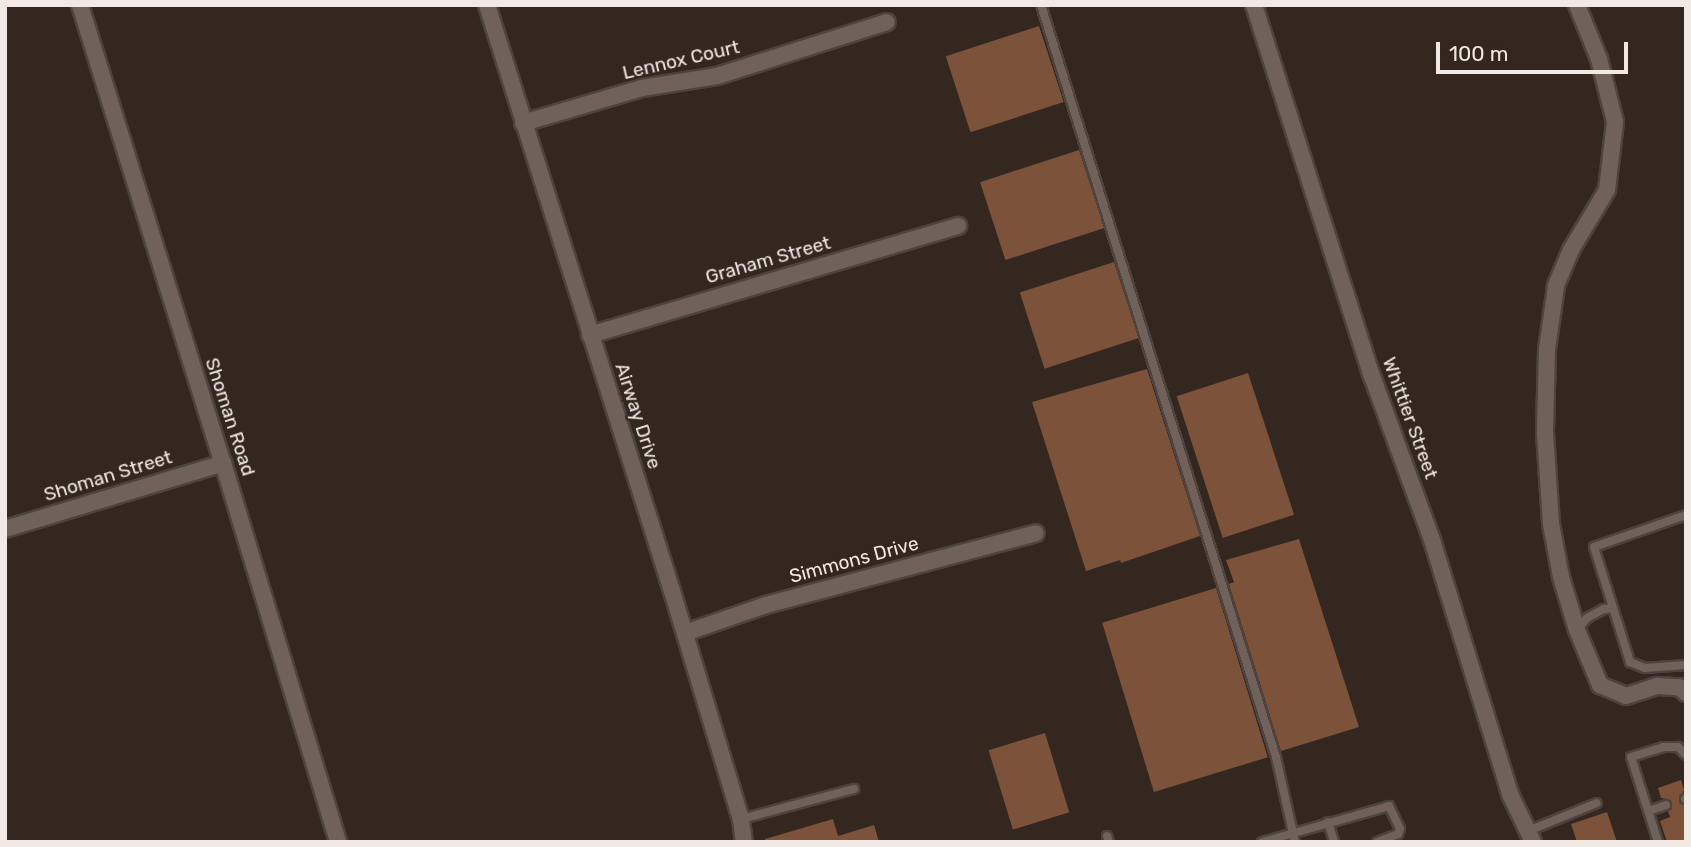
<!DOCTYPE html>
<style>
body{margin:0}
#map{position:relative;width:1691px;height:847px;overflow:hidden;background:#332720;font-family:Rubik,sans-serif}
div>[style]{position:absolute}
.building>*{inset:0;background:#7d523b;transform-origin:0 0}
.roads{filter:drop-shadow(2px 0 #4e433e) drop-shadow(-2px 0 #4e433e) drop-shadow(0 2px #4e433e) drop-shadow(0 -2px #4e433e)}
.service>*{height:8px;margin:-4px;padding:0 4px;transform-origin:4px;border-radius:4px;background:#70625b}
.minor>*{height:16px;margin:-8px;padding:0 8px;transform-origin:8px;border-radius:8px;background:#70625b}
span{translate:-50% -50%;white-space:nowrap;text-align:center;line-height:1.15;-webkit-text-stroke:5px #332720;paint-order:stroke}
.street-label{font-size:19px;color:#f1e9e4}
.frame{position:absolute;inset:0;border:7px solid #f1e9e4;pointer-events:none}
.scale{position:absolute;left:1436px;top:42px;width:192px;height:32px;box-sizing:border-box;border:4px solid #f1e9e4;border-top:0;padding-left:9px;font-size:21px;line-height:24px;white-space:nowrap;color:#f1e9e4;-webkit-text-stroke:5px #332720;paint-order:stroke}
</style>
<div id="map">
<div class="building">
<div style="left:1039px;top:26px;width:80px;height:98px;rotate:72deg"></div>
<div style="left:1079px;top:150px;width:82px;height:104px;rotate:72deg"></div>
<div style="left:1114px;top:262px;width:80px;height:99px;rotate:72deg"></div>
<div style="clip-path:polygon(1147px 369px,1200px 536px,1121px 563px,1120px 560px,1086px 571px,1032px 402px)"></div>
<div style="left:1248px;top:373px;width:149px;height:75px;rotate:72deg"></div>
<div style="clip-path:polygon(1299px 539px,1359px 727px,1281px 751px,1229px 584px,1234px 582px,1226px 560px)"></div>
<div style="left:1216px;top:588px;width:177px;height:119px;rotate:73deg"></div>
<div style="left:1045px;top:733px;width:83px;height:59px;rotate:73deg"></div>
<div style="clip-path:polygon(1681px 780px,1684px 790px,1679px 800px,1686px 806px,1686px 842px,1667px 842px,1660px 821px,1670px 817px,1668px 811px,1672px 804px,1668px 799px,1661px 798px,1658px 788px)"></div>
<div style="clip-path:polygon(1607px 812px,1617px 842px,1577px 842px,1571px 824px)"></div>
<div style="clip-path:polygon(833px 819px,838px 836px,874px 825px,879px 842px,765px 842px,765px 839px)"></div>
</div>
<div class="roads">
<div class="service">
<div style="left:1041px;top:5px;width:788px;rotate:72.65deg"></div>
<div style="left:1276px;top:757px;width:87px;rotate:77.4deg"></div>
<div style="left:1686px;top:515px;width:97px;rotate:160.8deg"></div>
<div style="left:1594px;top:547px;width:121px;rotate:72.6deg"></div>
<div style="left:1630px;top:662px;width:16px;rotate:22deg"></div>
<div style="left:1645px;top:668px;width:41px;rotate:-4.2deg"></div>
<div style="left:1578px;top:629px;width:14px;rotate:-51deg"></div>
<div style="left:1587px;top:618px;width:19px;rotate:-28deg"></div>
<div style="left:1604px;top:609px;width:9px;rotate:-6deg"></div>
<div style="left:1685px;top:799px;width:1px"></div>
<div style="left:1648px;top:811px;width:19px;rotate:-18deg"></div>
<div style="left:741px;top:819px;width:117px;rotate:-14.9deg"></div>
<div style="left:1328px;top:822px;width:21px;rotate:73deg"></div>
<div style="left:1528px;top:831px;width:74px;rotate:-22.1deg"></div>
<div style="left:1107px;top:836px;width:6px;rotate:72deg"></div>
<div style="left:1262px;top:842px;width:132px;rotate:-15.8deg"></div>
<div style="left:1389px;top:806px;width:25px;rotate:64deg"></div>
<div style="left:1400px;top:829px;width:5px;rotate:112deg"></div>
<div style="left:1398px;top:834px;width:22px;rotate:159deg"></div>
<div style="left:1658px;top:842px;width:89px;rotate:-107.6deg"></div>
<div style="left:1631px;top:757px;width:34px;rotate:-17deg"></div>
<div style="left:1663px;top:747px;width:15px"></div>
<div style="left:1678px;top:747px;width:11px;rotate:45deg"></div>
</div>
<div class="minor">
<div style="left:80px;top:5px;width:480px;rotate:72.7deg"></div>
<div style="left:223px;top:463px;width:396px;rotate:73.1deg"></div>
<div style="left:487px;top:5px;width:615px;rotate:72.48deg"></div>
<div style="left:672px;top:591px;width:238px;rotate:73.2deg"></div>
<div style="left:741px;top:819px;width:23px;rotate:83deg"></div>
<div style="left:1254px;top:5px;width:389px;rotate:72.4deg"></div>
<div style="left:1372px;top:376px;width:175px;rotate:69.9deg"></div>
<div style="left:1432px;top:540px;width:266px;rotate:72.9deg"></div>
<div style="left:1510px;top:794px;width:53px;rotate:64.4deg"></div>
<div style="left:1577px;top:5px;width:58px;rotate:67.8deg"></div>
<div style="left:1599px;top:59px;width:65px;rotate:75.7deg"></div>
<div style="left:1615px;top:122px;width:68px;rotate:96.7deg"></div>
<div style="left:1607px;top:190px;width:70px;rotate:121deg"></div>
<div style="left:1571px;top:250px;width:39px;rotate:113deg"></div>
<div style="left:1556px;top:286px;width:64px;rotate:98.1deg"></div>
<div style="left:1547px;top:349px;width:84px;rotate:91.4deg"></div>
<div style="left:1545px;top:433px;width:91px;rotate:86.2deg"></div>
<div style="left:1551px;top:524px;width:54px;rotate:79.3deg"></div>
<div style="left:1561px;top:577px;width:55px;rotate:73.2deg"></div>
<div style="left:1577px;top:630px;width:60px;rotate:67.3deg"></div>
<div style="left:1600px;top:685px;width:28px;rotate:23deg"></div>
<div style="left:1626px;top:696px;width:33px;rotate:-18deg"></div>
<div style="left:1657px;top:686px;width:22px;rotate:3deg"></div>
<div style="left:1679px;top:687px;width:9px;rotate:41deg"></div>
<div style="left:523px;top:123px;width:124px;rotate:-16.4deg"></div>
<div style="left:642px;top:88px;width:76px;rotate:-9.1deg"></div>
<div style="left:717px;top:76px;width:178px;rotate:-17.6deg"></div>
<div style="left:590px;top:335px;width:384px;rotate:-16.5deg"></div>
<div style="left:5px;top:529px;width:228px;rotate:-16.8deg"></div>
<div style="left:685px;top:633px;width:86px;rotate:-19.1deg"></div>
<div style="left:766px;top:605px;width:279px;rotate:-14.9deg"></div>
</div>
</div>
<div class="street-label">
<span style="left:681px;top:60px;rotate:-13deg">Lennox Court</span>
<span style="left:768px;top:260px;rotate:-16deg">Graham Street</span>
<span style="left:638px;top:416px;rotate:72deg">Airway Drive</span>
<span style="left:230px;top:417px;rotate:72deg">Shoman Road</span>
<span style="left:1410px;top:418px;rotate:70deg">Whittier Street</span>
<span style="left:108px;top:476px;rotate:-17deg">Shoman Street</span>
<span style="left:854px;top:560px;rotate:-15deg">Simmons Drive</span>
</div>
<div class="frame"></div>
<div class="scale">100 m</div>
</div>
